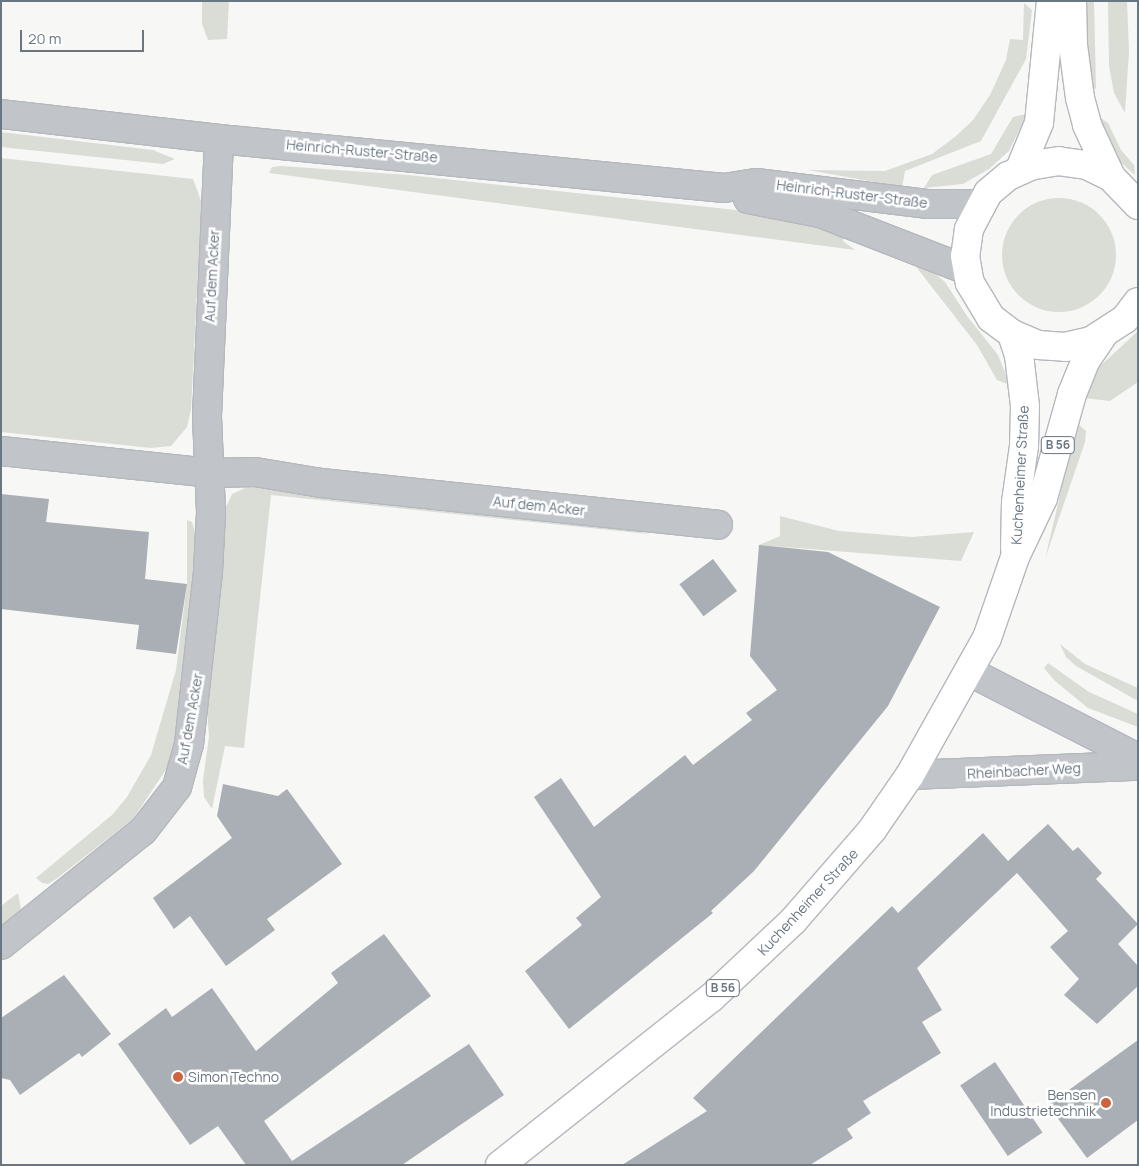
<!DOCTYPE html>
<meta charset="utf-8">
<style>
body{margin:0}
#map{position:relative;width:1139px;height:1166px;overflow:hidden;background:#f7f7f5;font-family:Manrope,sans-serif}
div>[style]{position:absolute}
.green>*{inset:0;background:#d9ddd6}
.round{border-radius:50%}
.building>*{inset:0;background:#a9afb4;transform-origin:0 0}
.roads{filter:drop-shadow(1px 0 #b5b8bc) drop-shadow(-1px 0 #b5b8bc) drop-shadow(0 1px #b5b8bc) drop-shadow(0 -1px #b5b8bc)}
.minor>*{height:28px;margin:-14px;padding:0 14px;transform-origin:14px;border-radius:14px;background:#c1c4c8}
.primary>*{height:28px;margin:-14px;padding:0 14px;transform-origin:14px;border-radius:14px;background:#fff}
.dots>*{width:14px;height:14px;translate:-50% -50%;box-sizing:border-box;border:2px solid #fff;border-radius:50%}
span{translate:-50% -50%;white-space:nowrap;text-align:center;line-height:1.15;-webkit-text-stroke:5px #fff;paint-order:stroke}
.shield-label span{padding:1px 4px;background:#fff;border:1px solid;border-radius:4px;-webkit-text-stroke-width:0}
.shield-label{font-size:12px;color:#6a7682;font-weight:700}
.street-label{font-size:14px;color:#6a7682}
.poi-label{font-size:14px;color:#6a7682}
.left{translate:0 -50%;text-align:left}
.right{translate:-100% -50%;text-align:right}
.frame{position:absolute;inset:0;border:2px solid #6a7682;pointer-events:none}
.scale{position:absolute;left:20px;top:30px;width:124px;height:22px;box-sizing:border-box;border:2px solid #6a7682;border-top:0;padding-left:6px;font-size:15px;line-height:18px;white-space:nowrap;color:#6a7682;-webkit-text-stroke:4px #fff;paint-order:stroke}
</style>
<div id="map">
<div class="green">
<div style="clip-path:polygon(202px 1px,229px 1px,227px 39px,208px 40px,202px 24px)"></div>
<div style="clip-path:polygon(1085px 1px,1094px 1px,1096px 88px,1092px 92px,1086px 57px)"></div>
<div style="clip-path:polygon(1108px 1px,1127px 1px,1129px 51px,1125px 113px,1114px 93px,1109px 66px)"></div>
<div style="clip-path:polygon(1024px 3px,1032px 10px,1026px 59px,981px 141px,905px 171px,902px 187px,808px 170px,885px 171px,932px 154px,955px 137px,973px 120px,990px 95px,1006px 60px,1010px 39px,1023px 40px)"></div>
<div style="clip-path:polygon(1027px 114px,1009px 151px,989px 169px,963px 184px,924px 188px,932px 175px,991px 154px,1013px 117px)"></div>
<div style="clip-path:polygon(1098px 116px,1108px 123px,1121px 150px,1134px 165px,1135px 175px,1117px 159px)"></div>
<div style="clip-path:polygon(1px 132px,153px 150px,175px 159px,163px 164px,1px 147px)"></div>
<div style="clip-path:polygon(1px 158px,193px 179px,201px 201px,201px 213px,191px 410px,187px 427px,171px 446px,151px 448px,1px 432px)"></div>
<div style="clip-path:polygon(281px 166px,408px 175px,773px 214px,845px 233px,843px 241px,855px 250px,269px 173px,272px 167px)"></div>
<div class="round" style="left:1002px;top:198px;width:114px;height:114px"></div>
<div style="clip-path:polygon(914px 264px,925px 265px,945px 282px,967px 316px,998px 355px,1010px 385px,997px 380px,977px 345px)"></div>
<div style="clip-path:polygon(1138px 331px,1138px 382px,1110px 401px,1084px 398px,1098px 368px)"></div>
<div style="clip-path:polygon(1077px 423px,1086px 431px,1085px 442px,1045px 559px)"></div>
<div style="clip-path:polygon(254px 484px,610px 523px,648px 534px,271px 495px,244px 748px,225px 746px,212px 809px,204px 797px,203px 781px,209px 736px,206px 697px,223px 572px,223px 513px,232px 494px)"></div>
<div style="clip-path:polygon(780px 516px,839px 531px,912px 537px,974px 532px,961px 561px,759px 545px,780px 536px)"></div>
<div style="clip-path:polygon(187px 520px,192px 522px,196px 534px,197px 567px,176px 741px,167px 768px,133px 819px,56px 879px,48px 884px,42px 883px,36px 878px,112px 815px,127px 797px,151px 755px,176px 670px,187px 584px)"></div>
<div style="clip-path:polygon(1060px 644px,1085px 664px,1138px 688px,1138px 701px,1076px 666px,1066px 657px)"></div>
<div style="clip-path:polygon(1048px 663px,1089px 692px,1138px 714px,1138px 727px,1088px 708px,1055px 681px,1044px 668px)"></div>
<div style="clip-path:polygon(18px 893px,21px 909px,1px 927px,1px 906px)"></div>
</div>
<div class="building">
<div style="clip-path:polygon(1px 494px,49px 499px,46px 522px,149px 532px,145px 579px,187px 584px,176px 654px,136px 649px,139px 625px,1px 609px)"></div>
<div style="clip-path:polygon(759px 545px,828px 552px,940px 607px,888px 706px,754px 871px,711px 911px,713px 913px,569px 1029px,525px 971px,582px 925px,576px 918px,601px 897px,534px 797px,561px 778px,594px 827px,685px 755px,693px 765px,752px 720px,746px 713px,777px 690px,750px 656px)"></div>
<div style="left:713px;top:559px;width:40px;height:42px;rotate:53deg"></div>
<div style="clip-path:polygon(223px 784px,278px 796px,287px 789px,342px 864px,267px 919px,275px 930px,226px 966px,190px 916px,174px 929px,153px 898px,232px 838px,217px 816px)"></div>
<div style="clip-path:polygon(1048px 824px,1073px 851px,1078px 847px,1102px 873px,1096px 879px,1138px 924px,1118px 944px,1138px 966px,1138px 986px,1097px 1024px,1064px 995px,1079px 979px,1050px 947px,1068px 931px,1017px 873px,917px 968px,942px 1010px,922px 1022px,941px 1053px,863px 1101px,871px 1113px,847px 1129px,853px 1138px,810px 1165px,622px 1165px,707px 1111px,693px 1098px,892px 906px,898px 913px,983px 833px,1008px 861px)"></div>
<div style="clip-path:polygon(384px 934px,431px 996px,264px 1121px,292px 1161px,469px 1044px,504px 1095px,402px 1165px,246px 1165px,218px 1126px,190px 1145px,118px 1044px,166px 1008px,172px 1017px,212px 988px,256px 1051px,338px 983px,331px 973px)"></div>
<div style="clip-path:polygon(64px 975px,111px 1034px,82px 1057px,79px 1053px,20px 1095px,10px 1080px,1px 1078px,1px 1018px)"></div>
<div style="clip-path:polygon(1138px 1040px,1138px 1120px,1087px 1158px,1048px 1105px)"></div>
<div style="left:995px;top:1062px;width:85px;height:42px;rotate:56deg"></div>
</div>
<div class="roads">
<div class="minor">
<div style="left:1px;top:114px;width:219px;rotate:6.5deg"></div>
<div style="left:219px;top:139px;width:507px;rotate:5.54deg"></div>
<div style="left:724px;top:188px;width:32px;rotate:-9deg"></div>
<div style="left:756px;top:183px;width:172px;rotate:7deg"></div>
<div style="left:927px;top:204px;width:53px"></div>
<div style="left:748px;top:199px;width:73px;rotate:11deg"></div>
<div style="left:820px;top:213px;width:158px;rotate:21.2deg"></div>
<div style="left:1px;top:451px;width:210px;rotate:6deg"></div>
<div style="left:210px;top:473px;width:45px;rotate:-1.3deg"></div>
<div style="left:255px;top:472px;width:67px;rotate:9.5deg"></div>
<div style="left:321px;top:483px;width:399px;rotate:6deg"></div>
<div style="left:970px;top:672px;width:189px;rotate:27.1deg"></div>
<div style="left:910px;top:775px;width:228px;rotate:-2.3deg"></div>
<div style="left:1px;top:945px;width:182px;rotate:-38.8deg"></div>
<div style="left:143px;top:831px;width:56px;rotate:-52.3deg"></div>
<div style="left:177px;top:787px;width:45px;rotate:-74.4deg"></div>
<div style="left:189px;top:744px;width:173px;rotate:-83.7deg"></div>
<div style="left:208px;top:572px;width:60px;rotate:-87.1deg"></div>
<div style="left:211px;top:512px;width:96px;rotate:-92.4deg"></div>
<div style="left:207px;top:416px;width:277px;rotate:-87.5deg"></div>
</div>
<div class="primary">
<div style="left:1072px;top:1px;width:44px;rotate:88.7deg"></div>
<div style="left:1073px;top:45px;width:53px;rotate:82.5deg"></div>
<div style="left:1080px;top:98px;width:28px;rotate:75deg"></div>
<div style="left:1087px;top:125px;width:57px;rotate:65.2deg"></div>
<div style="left:1020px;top:169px;width:50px;rotate:-67.6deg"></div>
<div style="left:1039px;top:123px;width:123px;rotate:-84.4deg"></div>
<div style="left:1138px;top:205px;width:39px;rotate:-134deg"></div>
<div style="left:1111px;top:177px;width:28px;rotate:-154deg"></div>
<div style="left:1086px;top:165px;width:27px;rotate:-172deg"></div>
<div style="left:1059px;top:161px;width:26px;rotate:171deg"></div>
<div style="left:1033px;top:165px;width:27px;rotate:156deg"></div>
<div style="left:1008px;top:176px;width:26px;rotate:140deg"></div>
<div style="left:988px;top:193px;width:41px;rotate:117.8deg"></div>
<div style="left:969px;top:229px;width:27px;rotate:98deg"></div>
<div style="left:965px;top:256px;width:27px;rotate:80deg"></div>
<div style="left:970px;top:283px;width:41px;rotate:59deg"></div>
<div style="left:991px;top:318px;width:26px;rotate:37deg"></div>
<div style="left:1012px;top:334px;width:28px;rotate:23deg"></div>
<div style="left:1038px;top:345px;width:27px;rotate:4deg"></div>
<div style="left:1065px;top:347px;width:27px;rotate:-13deg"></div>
<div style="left:1091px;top:341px;width:40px;rotate:-32.9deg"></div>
<div style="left:1125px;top:319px;width:21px;rotate:-53deg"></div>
<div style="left:1012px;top:334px;width:22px;rotate:72deg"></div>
<div style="left:1019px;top:355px;width:51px;rotate:83.3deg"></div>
<div style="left:1025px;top:406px;width:40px;rotate:91.4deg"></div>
<div style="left:1024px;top:446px;width:57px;rotate:98.1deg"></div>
<div style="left:1016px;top:502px;width:46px;rotate:91.2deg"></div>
<div style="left:500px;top:1165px;width:269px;rotate:-38.4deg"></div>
<div style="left:711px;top:998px;width:112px;rotate:-43.2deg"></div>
<div style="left:793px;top:921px;width:121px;rotate:-49deg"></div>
<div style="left:872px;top:830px;width:67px;rotate:-55.4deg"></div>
<div style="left:910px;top:775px;width:157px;rotate:-60.7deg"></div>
<div style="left:987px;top:638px;width:86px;rotate:-70.9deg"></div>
<div style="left:1015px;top:557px;width:65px;rotate:-64.6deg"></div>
<div style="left:1043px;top:498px;width:108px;rotate:-74.4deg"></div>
<div style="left:1072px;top:394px;width:37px;rotate:-68deg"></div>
<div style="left:1086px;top:360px;width:30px;rotate:-56deg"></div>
</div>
</div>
<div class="dots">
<div style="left:178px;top:1077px;background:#cd633f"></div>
<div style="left:1106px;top:1103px;background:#cd633f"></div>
</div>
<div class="shield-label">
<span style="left:1058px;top:445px">B 56</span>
<span style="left:723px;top:988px">B 56</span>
</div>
<div class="street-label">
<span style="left:362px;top:151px;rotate:5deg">Heinrich-Ruster-Straße</span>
<span style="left:852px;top:194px;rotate:7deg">Heinrich-Ruster-Straße</span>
<span style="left:212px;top:276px;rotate:-87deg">Auf dem Acker</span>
<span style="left:1020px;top:475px;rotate:-87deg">Kuchenheimer Straße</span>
<span style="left:539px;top:506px;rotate:6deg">Auf dem Acker</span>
<span style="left:190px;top:719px;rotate:-80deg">Auf dem Acker</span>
<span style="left:1024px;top:771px;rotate:-3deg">Rheinbacher Weg</span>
<span style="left:808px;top:902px;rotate:-47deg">Kuchenheimer Straße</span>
</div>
<div class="poi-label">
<span class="left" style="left:188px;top:1077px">Simon Techno</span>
<span class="right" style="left:1096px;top:1103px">Bensen<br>Industrietechnik</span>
</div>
<div class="frame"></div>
<div class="scale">20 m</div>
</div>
